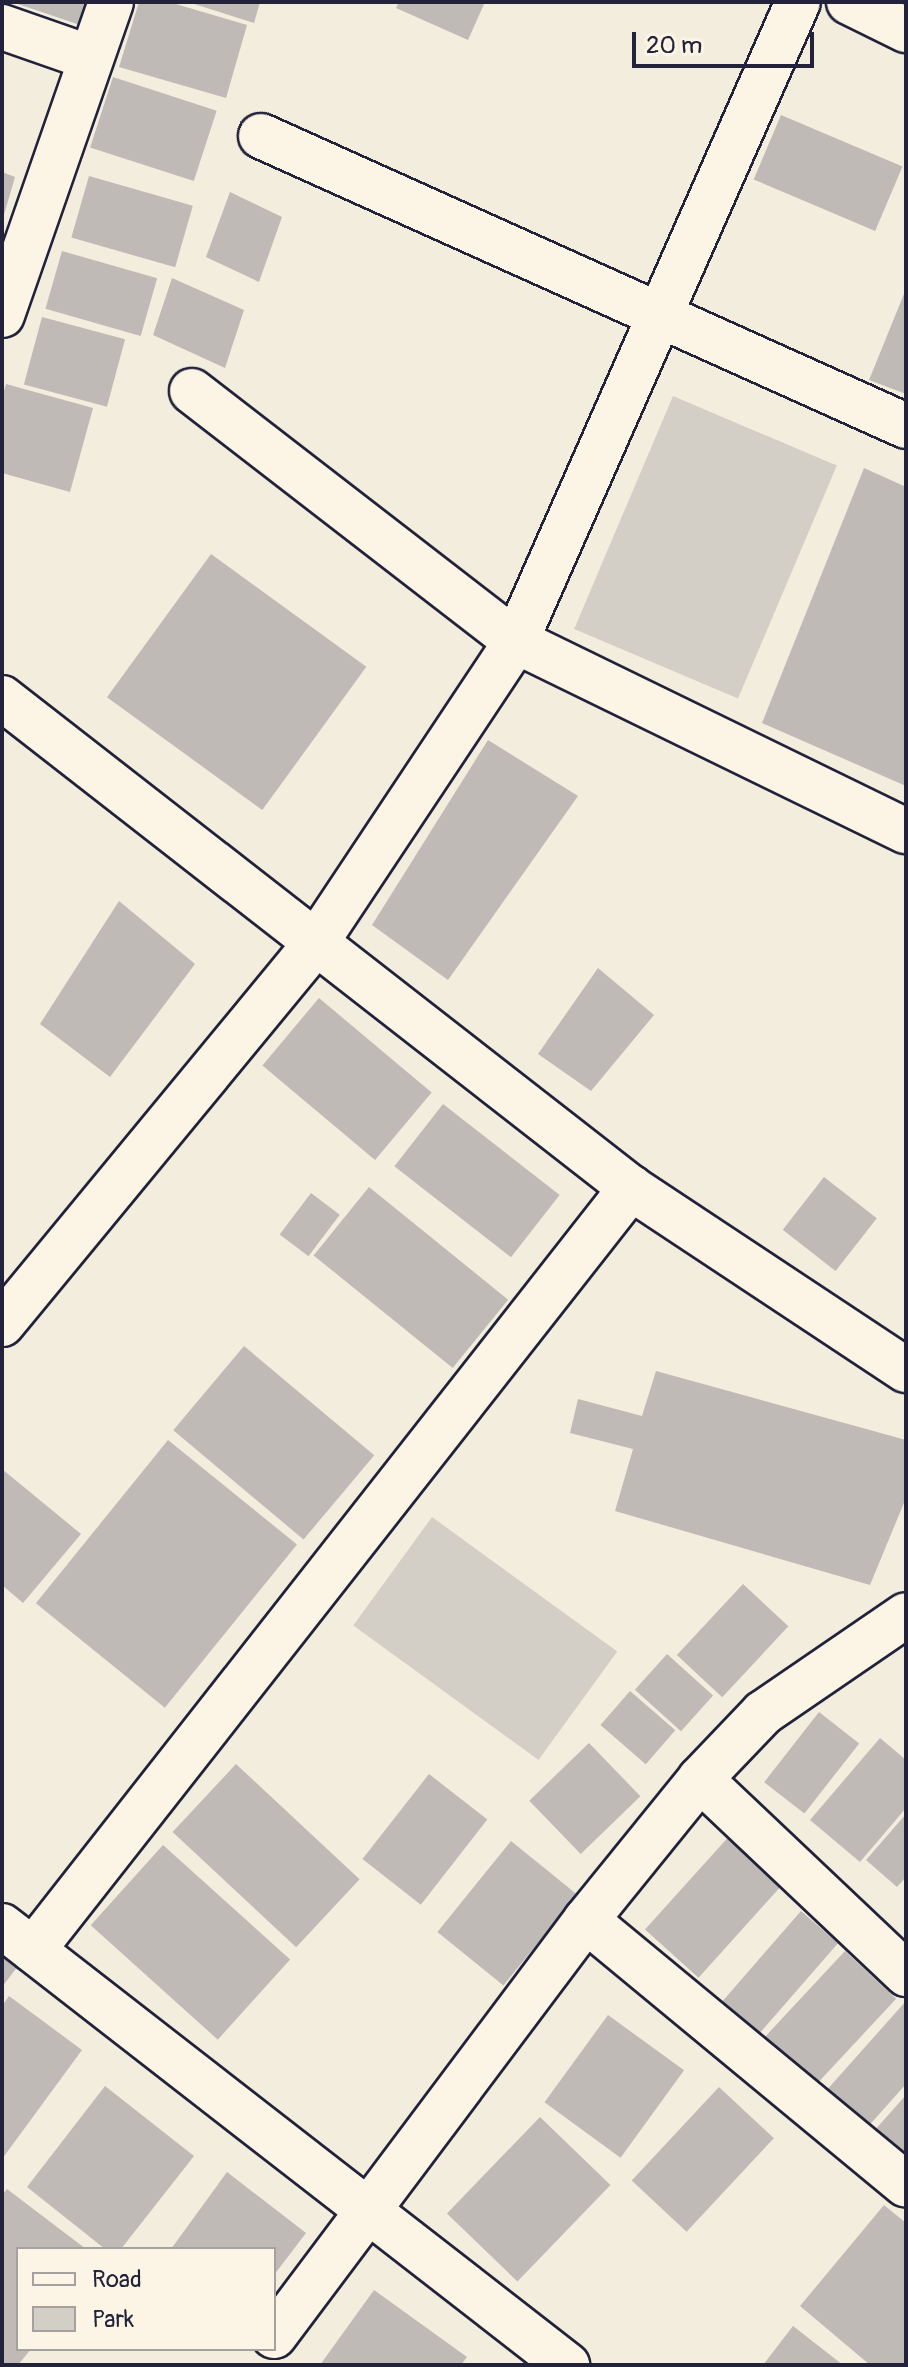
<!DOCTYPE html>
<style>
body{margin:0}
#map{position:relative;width:908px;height:2367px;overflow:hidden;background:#f3edde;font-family:Pangolin,sans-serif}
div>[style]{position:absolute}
.green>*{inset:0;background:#d4cfc6;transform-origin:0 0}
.building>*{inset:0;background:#bfbab6;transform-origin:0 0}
.roads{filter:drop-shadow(2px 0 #22223b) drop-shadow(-2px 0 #22223b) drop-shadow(0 2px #22223b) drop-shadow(0 -2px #22223b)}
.street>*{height:44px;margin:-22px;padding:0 22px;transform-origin:22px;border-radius:22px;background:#fcf5e5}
span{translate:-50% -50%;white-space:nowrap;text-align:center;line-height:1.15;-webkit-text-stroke:6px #fcf5e5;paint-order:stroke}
.frame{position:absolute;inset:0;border:4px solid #22223b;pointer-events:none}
.legend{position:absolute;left:16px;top:2247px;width:260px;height:104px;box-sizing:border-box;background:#fcf5e5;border:2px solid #a5a1a1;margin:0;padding:10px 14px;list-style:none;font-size:24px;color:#22223b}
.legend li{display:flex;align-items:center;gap:16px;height:40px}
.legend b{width:40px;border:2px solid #a5a1a1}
.scale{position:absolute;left:632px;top:32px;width:182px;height:36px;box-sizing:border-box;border:4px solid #22223b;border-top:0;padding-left:10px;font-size:24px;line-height:28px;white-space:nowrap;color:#22223b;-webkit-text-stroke:6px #fcf5e5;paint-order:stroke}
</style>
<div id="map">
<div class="green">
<div style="left:673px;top:396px;width:178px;height:253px;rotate:23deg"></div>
<div style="left:432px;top:1517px;width:229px;height:134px;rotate:36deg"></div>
</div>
<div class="building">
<div style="clip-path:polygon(12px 2px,95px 2px,86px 27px)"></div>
<div style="clip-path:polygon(139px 2px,169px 2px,247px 25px,226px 98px,119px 67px)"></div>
<div style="clip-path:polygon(188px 2px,260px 2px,254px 23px)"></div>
<div style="clip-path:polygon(399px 2px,485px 2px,468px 40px,396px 8px)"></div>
<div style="left:113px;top:77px;width:109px;height:74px;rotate:18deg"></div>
<div style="left:781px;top:115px;width:132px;height:70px;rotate:23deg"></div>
<div style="clip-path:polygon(2px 172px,15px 177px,3px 218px,2px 218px)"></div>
<div style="left:89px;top:176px;width:108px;height:64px;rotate:16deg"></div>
<div style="clip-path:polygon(230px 192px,282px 217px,259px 282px,206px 257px)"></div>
<div style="left:62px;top:251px;width:99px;height:60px;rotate:16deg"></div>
<div style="clip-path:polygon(172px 278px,244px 310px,225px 368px,153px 335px)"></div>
<div style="clip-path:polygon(906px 289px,906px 394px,869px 380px)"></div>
<div style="left:42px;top:317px;width:86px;height:70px;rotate:15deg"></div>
<div style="clip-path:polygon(6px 384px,93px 408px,70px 492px,2px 473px,2px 398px)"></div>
<div style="clip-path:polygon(864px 468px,906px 487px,906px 786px,762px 723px)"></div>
<div style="left:211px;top:554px;width:192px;height:177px;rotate:36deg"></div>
<div style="clip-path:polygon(488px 740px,578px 796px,448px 980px,372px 925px)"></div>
<div style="clip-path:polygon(119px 901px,195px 964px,110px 1077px,40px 1024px)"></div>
<div style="clip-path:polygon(598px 968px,654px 1015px,591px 1091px,538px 1054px)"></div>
<div style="left:319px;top:998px;width:147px;height:88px;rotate:40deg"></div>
<div style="left:443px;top:1104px;width:148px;height:79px;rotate:38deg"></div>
<div style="left:824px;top:1177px;width:67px;height:67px;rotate:38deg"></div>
<div style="left:369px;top:1187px;width:179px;height:88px;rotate:39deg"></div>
<div style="left:311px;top:1193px;width:36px;height:52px;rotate:37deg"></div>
<div style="left:244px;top:1346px;width:170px;height:110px;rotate:40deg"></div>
<div style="clip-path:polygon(656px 1371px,906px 1440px,906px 1498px,870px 1585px,615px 1511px,633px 1449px,570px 1433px,578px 1399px,642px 1416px)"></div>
<div style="left:168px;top:1440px;width:166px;height:210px;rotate:39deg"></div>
<div style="clip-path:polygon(2px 1469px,81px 1534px,23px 1603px,2px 1585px)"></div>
<div style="left:743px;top:1584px;width:62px;height:97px;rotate:43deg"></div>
<div style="left:667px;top:1654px;width:62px;height:48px;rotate:42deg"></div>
<div style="left:630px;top:1691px;width:60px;height:45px;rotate:41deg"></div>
<div style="left:819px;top:1712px;width:51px;height:89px;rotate:38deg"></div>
<div style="clip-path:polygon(880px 1738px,906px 1760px,906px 1808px,860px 1862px,810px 1820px)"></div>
<div style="left:589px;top:1743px;width:74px;height:83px;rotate:46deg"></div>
<div style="left:236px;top:1764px;width:169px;height:93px;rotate:43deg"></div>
<div style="left:429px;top:1774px;width:74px;height:108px;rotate:38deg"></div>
<div style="clip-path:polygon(906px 1814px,906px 1877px,897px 1887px,866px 1860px)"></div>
<div style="left:732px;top:1833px;width:72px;height:130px;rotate:42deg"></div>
<div style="left:511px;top:1841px;width:85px;height:117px;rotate:39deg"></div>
<div style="left:163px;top:1845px;width:171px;height:108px;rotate:42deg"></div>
<div style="left:801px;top:1911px;width:49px;height:122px;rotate:41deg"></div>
<div style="clip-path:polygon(2px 1947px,21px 1962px,2px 1987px)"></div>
<div style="left:845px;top:1951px;width:70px;height:122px;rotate:43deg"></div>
<div style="clip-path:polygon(9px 1996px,82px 2050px,2px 2159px,2px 2006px)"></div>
<div style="clip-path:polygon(906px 2001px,906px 2084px,865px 2130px,825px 2092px)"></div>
<div style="left:608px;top:2015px;width:94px;height:108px;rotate:36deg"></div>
<div style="clip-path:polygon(105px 2086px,194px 2156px,121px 2249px,105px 2249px,27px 2187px)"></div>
<div style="left:719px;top:2087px;width:75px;height:128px;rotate:43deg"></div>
<div style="clip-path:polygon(906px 2095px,906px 2160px,874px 2131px)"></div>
<div style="left:540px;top:2117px;width:98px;height:134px;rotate:44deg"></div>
<div style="clip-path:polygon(227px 2172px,306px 2233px,274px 2275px,274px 2249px,171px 2249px)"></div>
<div style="clip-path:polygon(7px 2189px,86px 2249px,18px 2249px,18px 2349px,31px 2349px,18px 2365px,2px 2365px,2px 2195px)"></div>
<div style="clip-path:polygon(884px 2205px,906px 2223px,906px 2365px,870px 2365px,800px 2306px)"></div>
<div style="clip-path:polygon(374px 2290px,467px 2357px,461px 2365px,320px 2365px)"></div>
<div style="clip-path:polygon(793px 2326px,843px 2365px,763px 2365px)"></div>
</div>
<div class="roads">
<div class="street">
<div style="left:849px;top:2px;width:64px;rotate:26.2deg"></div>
<div style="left:2px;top:27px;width:94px;rotate:19.2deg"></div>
<div style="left:261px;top:136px;width:707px;rotate:24.21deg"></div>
<div style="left:2px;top:315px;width:331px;rotate:-70.8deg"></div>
<div style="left:192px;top:391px;width:409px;rotate:37.7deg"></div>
<div style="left:516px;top:641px;width:434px;rotate:26deg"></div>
<div style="left:2px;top:698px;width:797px;rotate:37.92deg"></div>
<div style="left:631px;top:1188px;width:330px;rotate:33.5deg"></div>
<div style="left:2px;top:1324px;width:492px;rotate:-50.5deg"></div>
<div style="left:315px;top:944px;width:364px;rotate:-56.4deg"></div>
<div style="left:516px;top:641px;width:698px;rotate:-66.19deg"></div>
<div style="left:700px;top:1779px;width:284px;rotate:43.4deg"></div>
<div style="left:586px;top:1920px;width:415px;rotate:39.6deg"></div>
<div style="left:2px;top:1926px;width:716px;rotate:37.85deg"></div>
<div style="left:33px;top:1950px;width:969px;rotate:-51.88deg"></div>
<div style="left:274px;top:2336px;width:520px;rotate:-53.13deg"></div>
<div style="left:586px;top:1920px;width:181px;rotate:-51deg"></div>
<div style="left:700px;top:1779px;width:91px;rotate:-46.3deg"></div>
<div style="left:763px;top:1713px;width:173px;rotate:-34.4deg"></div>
</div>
</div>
<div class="frame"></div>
<ul class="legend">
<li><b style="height:10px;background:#fcf5e5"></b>Road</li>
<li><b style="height:22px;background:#d4cfc6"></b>Park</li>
</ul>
<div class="scale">20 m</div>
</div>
